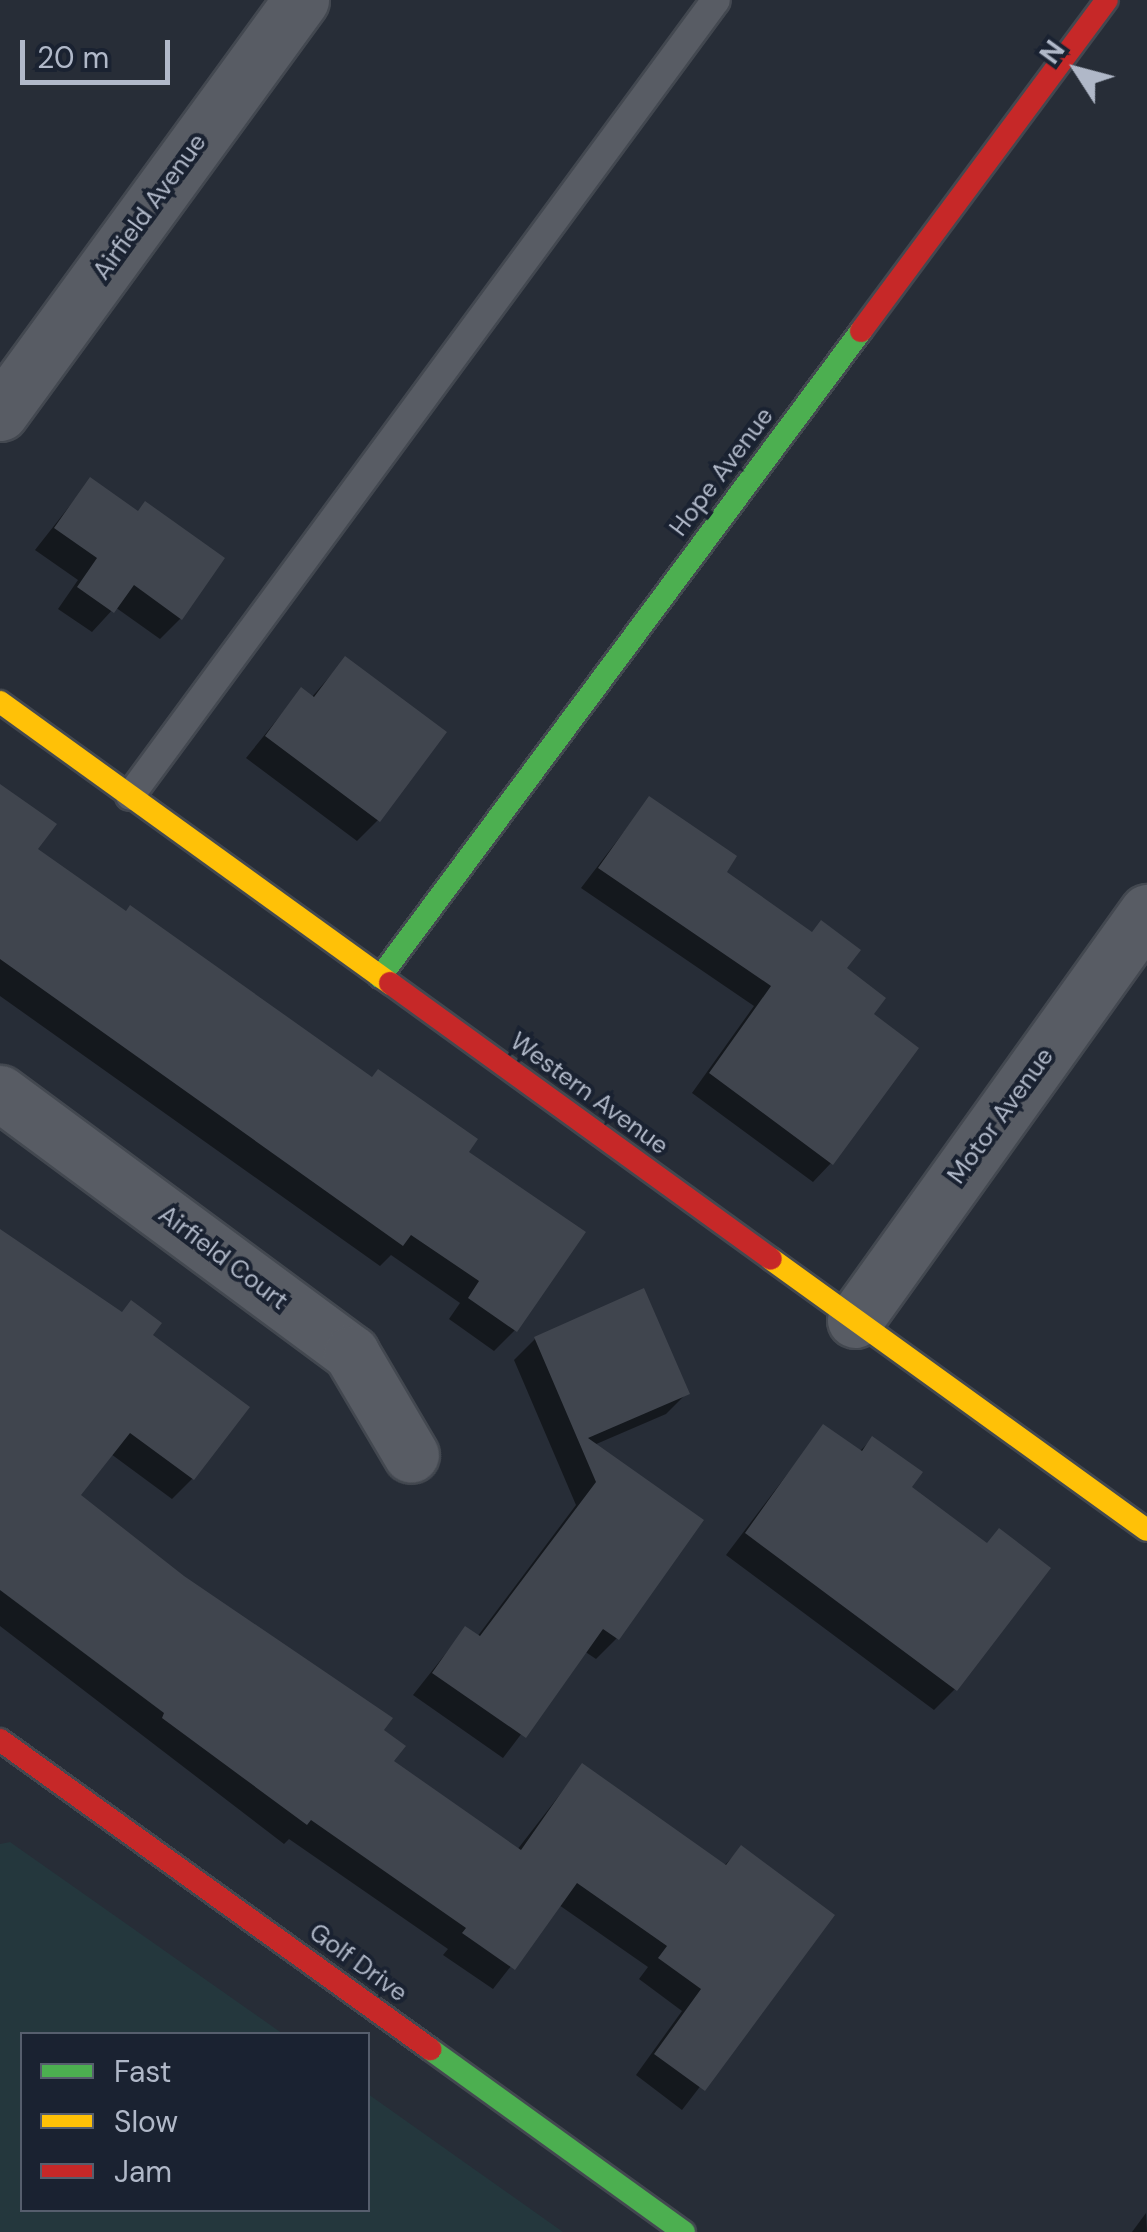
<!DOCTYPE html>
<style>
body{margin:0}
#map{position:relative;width:1147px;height:2232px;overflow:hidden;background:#272d37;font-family:"DM Sans",sans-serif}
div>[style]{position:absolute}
.green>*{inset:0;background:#24373d}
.shadow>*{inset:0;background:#0007}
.building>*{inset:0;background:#40454e}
.roads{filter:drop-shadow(2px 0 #434850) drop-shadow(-2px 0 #434850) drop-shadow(0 2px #434850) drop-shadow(0 -2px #434850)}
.lane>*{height:28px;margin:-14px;padding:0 14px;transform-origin:14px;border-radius:14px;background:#585c64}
.street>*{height:55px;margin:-27.5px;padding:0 27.5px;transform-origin:27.5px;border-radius:27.5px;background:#585c64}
.fast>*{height:22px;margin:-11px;padding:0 11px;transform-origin:11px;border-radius:11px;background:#4caf50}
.slow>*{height:22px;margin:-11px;padding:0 11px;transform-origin:11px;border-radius:11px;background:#ffc107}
.jam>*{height:22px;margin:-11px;padding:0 11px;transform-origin:11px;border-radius:11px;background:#c62828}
span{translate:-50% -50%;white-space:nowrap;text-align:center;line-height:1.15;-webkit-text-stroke:8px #1a2231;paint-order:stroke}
.street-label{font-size:25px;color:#b0b8c8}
.legend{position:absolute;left:20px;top:2032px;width:350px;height:180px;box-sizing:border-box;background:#1a2231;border:2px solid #565e6d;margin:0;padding:12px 18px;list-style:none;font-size:30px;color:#b0b8c8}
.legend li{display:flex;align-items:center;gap:20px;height:50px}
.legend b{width:50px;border:2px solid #565e6d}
.north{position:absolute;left:1027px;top:20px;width:100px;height:100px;-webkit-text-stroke:8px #1a2231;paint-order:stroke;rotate:306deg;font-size:28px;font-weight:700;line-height:40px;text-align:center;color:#b0b8c8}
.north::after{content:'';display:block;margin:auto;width:35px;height:45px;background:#b0b8c8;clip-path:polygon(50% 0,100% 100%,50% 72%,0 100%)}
.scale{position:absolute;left:20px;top:40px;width:150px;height:45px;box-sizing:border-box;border:5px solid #b0b8c8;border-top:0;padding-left:12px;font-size:30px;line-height:35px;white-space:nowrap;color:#b0b8c8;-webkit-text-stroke:8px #1a2231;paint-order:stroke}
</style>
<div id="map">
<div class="green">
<div style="clip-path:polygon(10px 1842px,283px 2034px,22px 2034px,22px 2210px,368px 2210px,368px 2094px,563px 2232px,0 2232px,0 1844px)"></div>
</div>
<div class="shadow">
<div style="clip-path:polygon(90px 480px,137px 514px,181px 618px,160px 639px,115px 607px,92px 632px,58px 609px,78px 580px,35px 550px)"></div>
<div style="clip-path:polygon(345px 659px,378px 820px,357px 841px,246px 758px,301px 690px,311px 698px)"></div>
<div style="clip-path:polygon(0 786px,35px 850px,466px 1152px,515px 1330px,494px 1351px,449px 1319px,460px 1303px,391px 1255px,380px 1266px,0 996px)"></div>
<div style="clip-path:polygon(649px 799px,723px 872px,844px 968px,831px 1163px,813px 1182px,692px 1093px,754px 1006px,581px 888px)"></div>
<div style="clip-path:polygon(0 1232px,149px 1336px,193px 1478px,172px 1499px,111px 1454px,78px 1495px,380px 1730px,391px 1762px,517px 1850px,582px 1766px,724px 1866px,741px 1848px,832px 1915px,682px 2110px,636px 2075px,682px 2011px,639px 1979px,648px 1967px,559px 1905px,493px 1989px,443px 1955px,448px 1949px,289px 1839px,284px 1844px,0 1626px)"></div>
<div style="clip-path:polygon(535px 1339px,687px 1393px,666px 1414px,594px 1445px,617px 1638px,596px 1659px,584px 1651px,503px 1758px,413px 1695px,465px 1629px,477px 1637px,576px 1505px,514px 1360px)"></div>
<div style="clip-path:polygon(823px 1427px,859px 1452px,872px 1439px,908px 1487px,985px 1545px,955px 1689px,934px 1710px,726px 1555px)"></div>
<div style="clip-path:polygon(1146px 2213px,1147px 2232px,1132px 2232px)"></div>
</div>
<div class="building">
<div style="clip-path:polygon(90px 477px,138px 511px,145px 501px,225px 558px,182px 620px,134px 585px,114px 613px,77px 587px,97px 558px,54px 528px)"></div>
<div style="clip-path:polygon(345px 656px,447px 732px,380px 822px,265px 736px,301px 687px,314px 697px)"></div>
<div style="clip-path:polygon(0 784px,57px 824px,38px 849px,126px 911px,130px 905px,372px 1077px,378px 1069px,478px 1139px,469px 1152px,586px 1232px,517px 1332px,468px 1298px,479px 1281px,411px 1235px,403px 1246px,0 959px)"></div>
<div style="clip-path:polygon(649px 796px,737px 856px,727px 872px,812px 932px,821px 920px,861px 950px,847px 968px,886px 998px,874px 1014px,919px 1048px,833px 1165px,709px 1073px,771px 986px,598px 868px)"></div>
<div style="clip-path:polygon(0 1229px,122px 1312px,131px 1300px,162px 1323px,153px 1335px,250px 1407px,194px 1480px,130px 1433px,81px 1495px,184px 1576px,393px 1718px,384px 1730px,406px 1746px,394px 1761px,521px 1850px,582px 1763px,726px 1865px,741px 1845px,835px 1915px,705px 2091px,654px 2054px,701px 1989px,658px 1958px,667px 1946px,577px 1883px,515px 1970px,462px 1933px,466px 1928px,311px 1820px,307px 1825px,162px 1718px,164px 1713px,0 1590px)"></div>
<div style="clip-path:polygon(644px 1288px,690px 1394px,588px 1438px,704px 1520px,619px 1640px,603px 1629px,526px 1738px,432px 1673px,465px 1626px,480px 1636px,596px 1482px,534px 1337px)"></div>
<div style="clip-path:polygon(823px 1424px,862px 1451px,872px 1436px,923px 1472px,912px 1487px,987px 1543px,999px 1528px,1051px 1568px,957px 1691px,745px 1533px)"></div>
</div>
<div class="roads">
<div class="lane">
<div style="left:130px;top:796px;width:988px;rotate:-53.64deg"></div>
</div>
<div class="street">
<div style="left:0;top:413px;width:511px;rotate:-53.91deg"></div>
<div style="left:0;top:1093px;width:437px;rotate:36.5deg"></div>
<div style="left:351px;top:1353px;width:118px;rotate:59.5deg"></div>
<div style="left:855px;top:1320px;width:502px;rotate:-54.41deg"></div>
</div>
<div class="fast">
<div style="left:380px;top:977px;width:805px;rotate:-53.33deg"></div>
<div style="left:430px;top:2049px;width:313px;rotate:35.8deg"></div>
</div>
<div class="slow">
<div style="left:0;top:702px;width:481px;rotate:35.8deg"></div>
<div style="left:771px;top:1259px;width:463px;rotate:35.8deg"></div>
</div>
<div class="jam">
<div style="left:861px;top:331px;width:412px;rotate:-53.4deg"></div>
<div style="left:390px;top:983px;width:470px;rotate:35.9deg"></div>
<div style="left:0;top:1740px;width:530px;rotate:35.7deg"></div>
</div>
</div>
<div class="street-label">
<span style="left:150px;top:207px;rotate:-54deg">Airfield Avenue</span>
<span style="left:722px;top:472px;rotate:-53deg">Hope Avenue</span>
<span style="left:589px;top:1094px;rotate:36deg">Western Avenue</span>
<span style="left:1001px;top:1116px;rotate:-54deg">Motor Avenue</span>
<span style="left:223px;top:1258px;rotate:37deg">Airfield Court</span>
<span style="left:358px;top:1963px;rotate:36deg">Golf Drive</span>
</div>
<ul class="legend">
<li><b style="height:12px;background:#4caf50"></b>Fast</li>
<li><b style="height:12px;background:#ffc107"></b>Slow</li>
<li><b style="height:12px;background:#c62828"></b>Jam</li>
</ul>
<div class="north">N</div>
<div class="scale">20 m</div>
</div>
